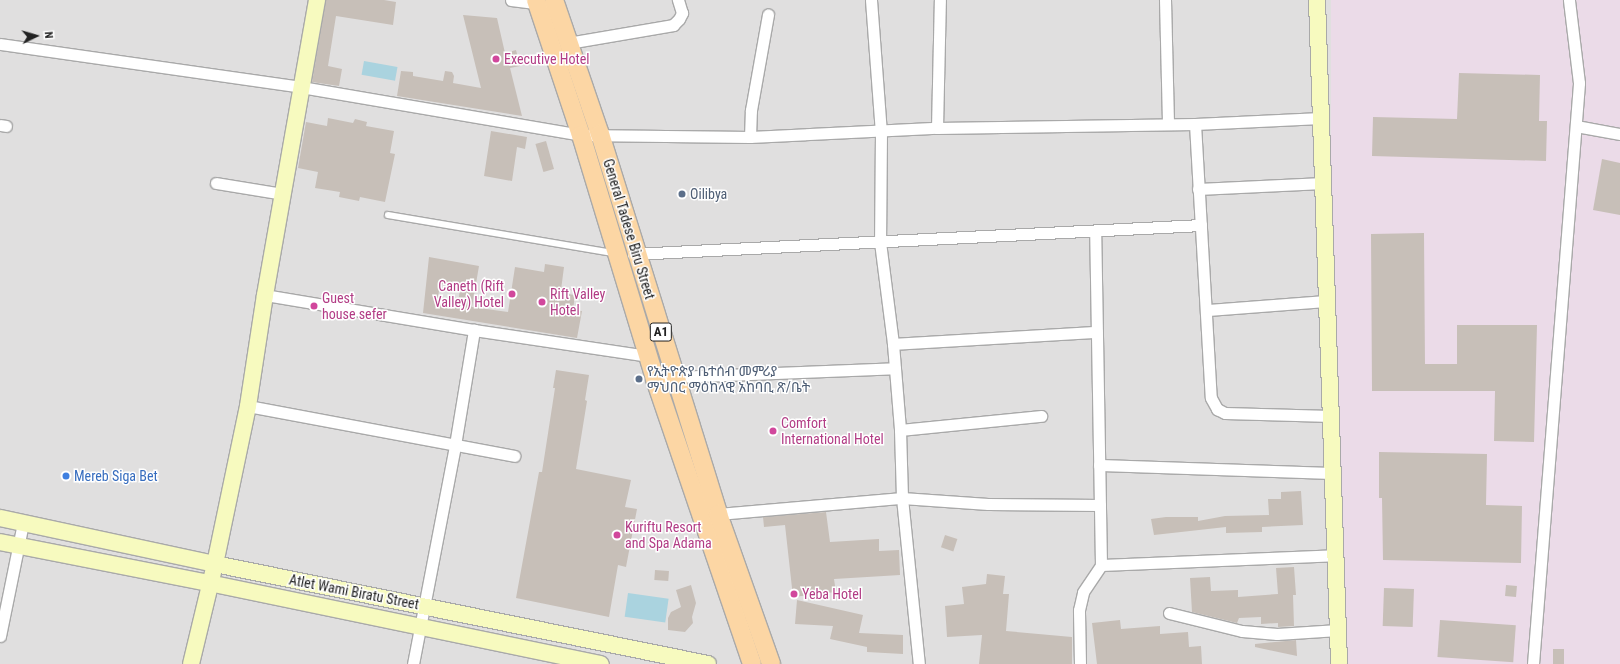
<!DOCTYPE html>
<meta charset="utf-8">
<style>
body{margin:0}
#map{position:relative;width:1620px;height:664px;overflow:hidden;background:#f2efe9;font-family:"Roboto Condensed","Noto Sans Ethiopic",sans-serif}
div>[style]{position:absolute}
.residential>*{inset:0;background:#e0dfdf;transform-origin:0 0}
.industrial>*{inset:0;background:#ebdbe8;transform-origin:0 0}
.water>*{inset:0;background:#aad3df;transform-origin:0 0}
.building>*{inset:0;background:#c7bfb8;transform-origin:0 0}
.roads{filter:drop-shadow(1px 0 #a9a9a9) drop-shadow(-1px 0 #a9a9a9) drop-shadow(0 1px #a9a9a9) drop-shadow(0 -1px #a9a9a9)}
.lane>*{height:5.5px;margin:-2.75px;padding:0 2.75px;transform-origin:2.75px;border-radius:2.75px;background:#fff}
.street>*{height:11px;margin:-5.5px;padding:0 5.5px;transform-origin:5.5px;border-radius:5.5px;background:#fff}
.secondary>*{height:16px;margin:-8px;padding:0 8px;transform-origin:8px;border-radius:8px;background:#f7fabf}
.primary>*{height:18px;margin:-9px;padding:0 9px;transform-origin:9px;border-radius:9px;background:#fcd6a4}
.dots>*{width:11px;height:11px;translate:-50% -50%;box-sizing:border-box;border:2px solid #fff;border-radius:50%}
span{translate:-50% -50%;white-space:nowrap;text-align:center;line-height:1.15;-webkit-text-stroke:3px #fff;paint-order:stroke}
.shield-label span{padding:1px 3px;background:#fff;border:1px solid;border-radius:3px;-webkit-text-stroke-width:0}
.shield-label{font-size:13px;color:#222;font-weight:700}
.hotel-label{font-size:14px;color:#b23c85}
.left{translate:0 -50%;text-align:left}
.right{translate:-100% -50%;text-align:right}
.service-label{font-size:14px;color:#4e5e75}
.street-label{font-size:14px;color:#222}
.shop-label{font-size:14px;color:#366cbe}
.north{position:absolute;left:16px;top:16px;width:40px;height:40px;-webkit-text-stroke:3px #fff;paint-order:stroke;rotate:85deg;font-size:11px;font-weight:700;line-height:16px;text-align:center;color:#222}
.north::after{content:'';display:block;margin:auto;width:14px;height:18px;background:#222;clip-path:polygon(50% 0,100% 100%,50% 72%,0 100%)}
</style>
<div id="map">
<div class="residential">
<div style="left:0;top:0;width:1620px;height:664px"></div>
</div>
<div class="industrial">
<div style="left:1331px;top:0;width:289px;height:664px"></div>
</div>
<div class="water">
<div style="left:364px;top:61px;width:34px;height:14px;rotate:10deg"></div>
<div style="left:628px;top:593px;width:41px;height:24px;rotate:8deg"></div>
</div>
<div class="building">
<div style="clip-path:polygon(326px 0,384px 0,396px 2px,393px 25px,336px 16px,328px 66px,342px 69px,339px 86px,312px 82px)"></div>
<div style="clip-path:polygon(463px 15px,497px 18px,505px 53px,516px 50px,520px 66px,510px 68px,522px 116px,397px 96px,401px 71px,413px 72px,413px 76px,443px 81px,445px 71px,452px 72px,454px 76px,453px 83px,481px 88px)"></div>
<div style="clip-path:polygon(1459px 73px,1540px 75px,1539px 121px,1547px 121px,1546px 161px,1372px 156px,1373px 117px,1457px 119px)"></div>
<div style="clip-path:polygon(328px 118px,353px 123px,355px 119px,367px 122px,366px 126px,394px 131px,390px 153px,395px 154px,385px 202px,360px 197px,359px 201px,339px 197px,340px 192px,315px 188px,318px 172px,298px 168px,306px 122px,327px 126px)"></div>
<div style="clip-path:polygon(491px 131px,527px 137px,525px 149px,517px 147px,512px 181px,484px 176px)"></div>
<div style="left:546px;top:141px;width:29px;height:11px;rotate:74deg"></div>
<div style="clip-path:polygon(1602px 159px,1620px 163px,1620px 215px,1593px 210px)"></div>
<div style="clip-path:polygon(1424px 233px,1425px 364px,1457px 364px,1457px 325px,1537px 325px,1534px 442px,1494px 441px,1495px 391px,1372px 391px,1371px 234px)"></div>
<div style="clip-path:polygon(evenodd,429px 257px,479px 266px,472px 307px,508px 312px,515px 267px,544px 272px,545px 264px,564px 267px,561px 290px,568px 291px,567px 294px,575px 295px,573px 310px,582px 311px,577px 338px,423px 313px,429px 257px,440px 284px,460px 287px,458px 307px,437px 304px,440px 284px)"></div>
<div style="clip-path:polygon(556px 370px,589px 375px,585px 400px,587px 401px,576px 469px,631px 480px,625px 507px,637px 509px,626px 567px,618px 565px,609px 617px,516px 598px,539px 472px,542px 472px,555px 388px,553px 388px)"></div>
<div style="clip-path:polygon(1379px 452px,1487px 454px,1486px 505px,1522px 506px,1521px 563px,1383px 560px,1382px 498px,1379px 498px)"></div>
<div style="clip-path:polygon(1301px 491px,1303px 525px,1262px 527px,1262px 532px,1226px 533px,1226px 527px,1154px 535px,1151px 519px,1166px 517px,1198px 517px,1198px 521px,1225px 516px,1269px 515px,1268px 499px,1281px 499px,1281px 492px)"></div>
<div style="clip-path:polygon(826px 512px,830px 542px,879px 539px,879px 551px,899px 550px,900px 575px,834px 579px,836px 592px,793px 597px,785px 525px,764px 527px,763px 517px)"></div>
<div style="left:945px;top:535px;width:13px;height:13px;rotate:18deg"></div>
<div style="clip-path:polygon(1294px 567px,1296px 595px,1293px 595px,1294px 626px,1278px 627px,1278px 623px,1261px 624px,1261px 617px,1239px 618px,1237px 623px,1192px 612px,1190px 578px,1210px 577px,1211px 591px,1238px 590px,1238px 597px,1278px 594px,1276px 568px)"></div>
<div style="left:655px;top:570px;width:14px;height:10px;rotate:4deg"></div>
<div style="clip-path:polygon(987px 574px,1005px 576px,1003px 594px,1009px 594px,1006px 631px,1072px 637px,1072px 664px,979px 664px,982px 635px,947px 637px,945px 606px,964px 604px,962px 587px,986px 584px)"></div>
<div style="clip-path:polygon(691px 585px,696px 603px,692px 617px,693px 623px,685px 632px,668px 630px,668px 618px,671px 612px,681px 607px,676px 590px)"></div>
<div style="left:1506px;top:585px;width:11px;height:11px;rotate:5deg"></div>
<div style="left:1384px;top:588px;width:30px;height:38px;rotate:2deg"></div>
<div style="clip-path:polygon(797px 600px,863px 615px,859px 633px,903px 635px,903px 654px,867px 652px,867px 647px,830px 639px,833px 626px,795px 624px)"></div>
<div style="clip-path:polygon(1120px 620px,1121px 629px,1160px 626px,1160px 634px,1188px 632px,1189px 647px,1201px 646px,1202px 664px,1097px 664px,1092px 623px)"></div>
<div style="left:1440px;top:620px;width:76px;height:37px;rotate:4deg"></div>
<div style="clip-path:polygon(1296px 640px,1297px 656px,1255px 647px,1255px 644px)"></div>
<div style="left:1553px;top:649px;width:11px;height:15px"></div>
</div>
<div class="roads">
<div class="lane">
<div style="left:388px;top:215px;width:228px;rotate:9.6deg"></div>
</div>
<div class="street">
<div style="left:511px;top:0;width:26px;rotate:7deg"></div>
<div style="left:871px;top:0;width:132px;rotate:85.7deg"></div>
<div style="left:881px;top:132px;width:110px;rotate:90.5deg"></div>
<div style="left:880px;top:242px;width:103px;rotate:82.7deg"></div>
<div style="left:893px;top:344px;width:86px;rotate:85.3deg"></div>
<div style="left:900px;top:430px;width:68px;rotate:88.3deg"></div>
<div style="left:902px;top:498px;width:167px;rotate:84.2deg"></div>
<div style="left:1165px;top:0;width:124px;rotate:88.6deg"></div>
<div style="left:568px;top:43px;width:107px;rotate:-9.7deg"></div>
<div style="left:673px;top:25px;width:8px;rotate:-45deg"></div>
<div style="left:679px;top:19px;width:7px;rotate:-63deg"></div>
<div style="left:682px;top:13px;width:14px;rotate:-107deg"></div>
<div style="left:0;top:44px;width:304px;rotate:8.1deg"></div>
<div style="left:301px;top:87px;width:284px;rotate:9.7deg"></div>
<div style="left:581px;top:135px;width:169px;rotate:0.7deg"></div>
<div style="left:750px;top:137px;width:187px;rotate:-2.8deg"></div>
<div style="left:937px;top:128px;width:258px;rotate:-0.9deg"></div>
<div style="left:1195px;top:124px;width:126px;rotate:-2.7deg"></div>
<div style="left:1195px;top:124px;width:274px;rotate:86.7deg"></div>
<div style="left:1211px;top:398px;width:13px;rotate:61deg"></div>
<div style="left:1217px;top:409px;width:9px;rotate:27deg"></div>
<div style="left:1225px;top:413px;width:106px;rotate:1.6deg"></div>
<div style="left:0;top:125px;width:6px;rotate:9deg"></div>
<div style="left:1576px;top:126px;width:45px;rotate:10.3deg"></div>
<div style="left:937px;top:128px;width:128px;rotate:-88.7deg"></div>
<div style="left:750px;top:137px;width:27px;rotate:-88deg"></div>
<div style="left:751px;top:110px;width:97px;rotate:-79.9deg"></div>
<div style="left:216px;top:183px;width:68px;rotate:9.3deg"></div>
<div style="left:1198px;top:189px;width:125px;rotate:-2.7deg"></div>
<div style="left:633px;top:254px;width:569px;rotate:-2.92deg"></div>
<div style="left:265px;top:295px;width:212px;rotate:9.5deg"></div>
<div style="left:474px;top:330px;width:177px;rotate:8.5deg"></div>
<div style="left:1207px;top:310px;width:120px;rotate:-4.3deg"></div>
<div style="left:893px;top:344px;width:204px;rotate:-3.4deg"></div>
<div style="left:655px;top:379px;width:20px;rotate:-6deg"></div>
<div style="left:675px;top:377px;width:220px;rotate:-2.3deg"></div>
<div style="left:248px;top:406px;width:271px;rotate:10.6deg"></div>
<div style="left:900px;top:430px;width:142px;rotate:-5.7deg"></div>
<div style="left:1099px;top:465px;width:234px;rotate:2deg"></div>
<div style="left:718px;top:514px;width:185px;rotate:-5deg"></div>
<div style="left:902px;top:498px;width:86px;rotate:4deg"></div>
<div style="left:988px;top:504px;width:112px;rotate:0.5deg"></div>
<div style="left:1101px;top:565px;width:234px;rotate:-2.4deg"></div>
<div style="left:1169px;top:613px;width:75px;rotate:13.9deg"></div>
<div style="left:1242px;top:631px;width:35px;rotate:5deg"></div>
<div style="left:1277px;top:634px;width:61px;rotate:-3.8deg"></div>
<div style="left:0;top:636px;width:115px;rotate:-78.5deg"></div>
<div style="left:413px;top:664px;width:223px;rotate:-79.1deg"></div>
<div style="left:455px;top:445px;width:117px;rotate:-80.6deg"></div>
<div style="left:1080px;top:664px;width:54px;rotate:-91.1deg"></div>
<div style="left:1079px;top:610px;width:18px;rotate:-77deg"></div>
<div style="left:1083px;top:592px;width:32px;rotate:-56deg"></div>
<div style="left:1101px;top:565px;width:334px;rotate:-91deg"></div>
<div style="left:1533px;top:664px;width:583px;rotate:-85.47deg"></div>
<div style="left:1579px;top:83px;width:84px;rotate:-96.9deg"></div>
</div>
<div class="secondary">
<div style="left:1317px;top:0;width:664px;rotate:88.1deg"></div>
<div style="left:0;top:518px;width:220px;rotate:12.1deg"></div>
<div style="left:215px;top:564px;width:503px;rotate:11.47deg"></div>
<div style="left:0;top:542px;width:213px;rotate:11.1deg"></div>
<div style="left:209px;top:583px;width:400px;rotate:11.7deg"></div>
<div style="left:191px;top:664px;width:103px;rotate:-76.5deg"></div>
<div style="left:215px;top:564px;width:161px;rotate:-78.2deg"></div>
<div style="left:248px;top:406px;width:112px;rotate:-81.3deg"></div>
<div style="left:265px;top:295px;width:300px;rotate:-80deg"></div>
</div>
<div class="primary">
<div style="left:536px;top:0;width:142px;rotate:71.6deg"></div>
<div style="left:581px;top:135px;width:255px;rotate:73.1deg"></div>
<div style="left:655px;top:379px;width:301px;rotate:71.2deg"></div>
<div style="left:554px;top:0;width:142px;rotate:71.1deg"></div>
<div style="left:600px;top:134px;width:398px;rotate:72.7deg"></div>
<div style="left:718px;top:514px;width:159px;rotate:70.5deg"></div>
</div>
</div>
<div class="dots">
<div style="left:496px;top:59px;background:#d1479c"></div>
<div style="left:682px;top:194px;background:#5c6f8a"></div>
<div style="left:512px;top:294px;background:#d1479c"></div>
<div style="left:542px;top:302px;background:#d1479c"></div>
<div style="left:314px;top:306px;background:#d1479c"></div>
<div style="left:639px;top:379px;background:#5c6f8a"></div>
<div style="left:773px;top:431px;background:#d1479c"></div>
<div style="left:66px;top:476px;background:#3f7fe0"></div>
<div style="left:617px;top:535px;background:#d1479c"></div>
<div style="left:794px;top:594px;background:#d1479c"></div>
</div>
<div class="shield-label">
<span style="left:661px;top:332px">A1</span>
</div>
<div class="hotel-label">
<span class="left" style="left:504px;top:59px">Executive Hotel</span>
<span class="right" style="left:504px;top:294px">Caneth (Rift<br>Valley) Hotel</span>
<span class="left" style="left:550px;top:302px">Rift Valley<br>Hotel</span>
<span class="left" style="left:322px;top:306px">Guest<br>house sefer</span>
<span class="left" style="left:781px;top:431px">Comfort<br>International Hotel</span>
<span class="left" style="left:625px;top:535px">Kuriftu Resort<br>and Spa Adama</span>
<span class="left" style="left:802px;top:594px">Yeba Hotel</span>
</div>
<div class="service-label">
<span class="left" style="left:690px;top:194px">Oilibya</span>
<span class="left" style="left:647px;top:379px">የኢትዮጵያ ቤተሰብ መምሪያ<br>ማህበር ማዕከላዊ አከባቢ ጽ/ቤት</span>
</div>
<div class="street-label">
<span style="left:629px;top:229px;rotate:73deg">General Tadese Biru Street</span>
<span style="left:354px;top:592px;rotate:11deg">Atlet Wami Biratu Street</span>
</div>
<div class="shop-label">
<span class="left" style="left:74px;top:476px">Mereb Siga Bet</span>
</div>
<div class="north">N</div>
</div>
